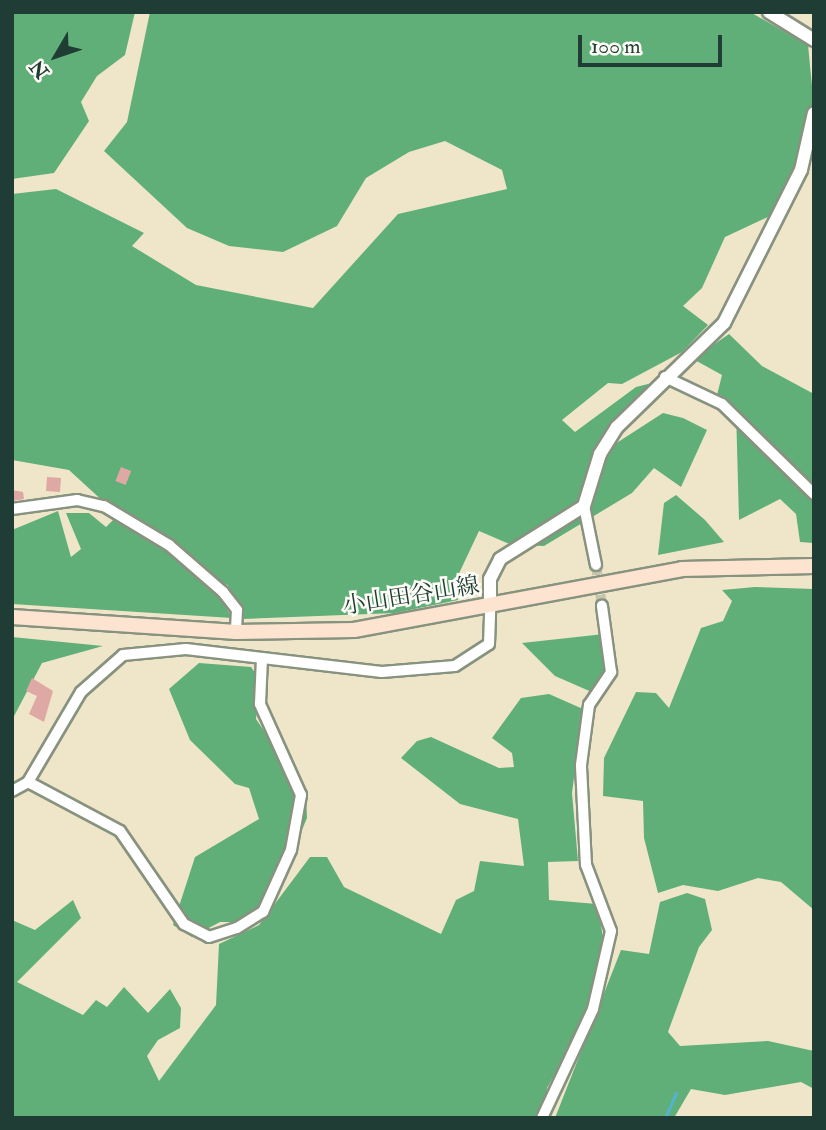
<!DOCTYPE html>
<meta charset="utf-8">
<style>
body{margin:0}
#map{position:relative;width:826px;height:1130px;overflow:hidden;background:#efe6ca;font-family:"IM FELL Double Pica","Noto Serif JP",serif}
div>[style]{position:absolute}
.forest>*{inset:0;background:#60af79}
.stream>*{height:2.5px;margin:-1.25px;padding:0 1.25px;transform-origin:1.25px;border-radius:1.25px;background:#52b4d1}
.building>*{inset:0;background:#dea8a4;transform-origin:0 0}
.minor-tunnel>*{height:10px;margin-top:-5px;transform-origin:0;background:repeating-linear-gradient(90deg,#c5c4ac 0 10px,transparent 0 15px)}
.roads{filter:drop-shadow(2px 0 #87927f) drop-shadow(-2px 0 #87927f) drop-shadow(0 2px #87927f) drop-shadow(0 -2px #87927f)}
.minor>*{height:10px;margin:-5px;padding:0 5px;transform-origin:5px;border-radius:5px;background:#fff}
.tertiary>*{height:12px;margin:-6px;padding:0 6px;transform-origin:6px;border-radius:6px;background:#fff}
.secondary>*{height:14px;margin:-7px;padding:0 7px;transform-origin:7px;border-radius:7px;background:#fde4d1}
span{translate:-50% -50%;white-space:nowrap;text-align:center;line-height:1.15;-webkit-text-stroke:5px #fdfcf7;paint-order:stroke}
.street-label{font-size:23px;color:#1f3d34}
.frame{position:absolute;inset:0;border:14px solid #1f3d34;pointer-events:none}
.north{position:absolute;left:21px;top:21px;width:70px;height:70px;-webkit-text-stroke:5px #fdfcf7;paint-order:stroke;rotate:231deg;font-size:19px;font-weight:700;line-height:28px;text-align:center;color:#1f3d34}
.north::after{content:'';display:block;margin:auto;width:24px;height:32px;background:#1f3d34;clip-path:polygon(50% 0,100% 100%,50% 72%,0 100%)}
.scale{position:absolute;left:578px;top:35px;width:144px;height:32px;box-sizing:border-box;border:4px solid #1f3d34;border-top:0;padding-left:9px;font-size:21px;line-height:24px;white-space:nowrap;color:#1f3d34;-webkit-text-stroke:5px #fdfcf7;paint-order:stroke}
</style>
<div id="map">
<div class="forest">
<div style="clip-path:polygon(12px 12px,135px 12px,125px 55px,97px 76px,81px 102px,89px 121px,54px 173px,12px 179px)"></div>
<div style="clip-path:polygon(150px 12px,750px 12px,808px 45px,814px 106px,783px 210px,725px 237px,702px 288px,683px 306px,708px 325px,682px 352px,622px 384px,608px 383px,562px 420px,575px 432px,636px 387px,656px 382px,611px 425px,592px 456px,597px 465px,615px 444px,663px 413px,683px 418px,707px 430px,681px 487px,654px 468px,632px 493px,544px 546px,512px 545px,479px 531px,454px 584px,458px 600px,395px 613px,242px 619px,228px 585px,211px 581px,232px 618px,12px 604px,12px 530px,58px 511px,71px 557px,81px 549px,66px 513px,89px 513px,106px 527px,118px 515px,69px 470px,12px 460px,12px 194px,56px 189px,144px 233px,132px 246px,196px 285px,313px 308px,398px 214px,507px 189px,502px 170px,445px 141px,409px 152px,366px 178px,337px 226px,283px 252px,229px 246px,187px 228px,104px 151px,127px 122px)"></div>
<div style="clip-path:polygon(729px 334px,762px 366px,814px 394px,814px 543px,800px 542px,796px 514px,780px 499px,739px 520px,736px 410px,717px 395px,722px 375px,693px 359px)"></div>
<div style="clip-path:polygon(676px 495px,705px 520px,724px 542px,658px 555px,664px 503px)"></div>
<div style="clip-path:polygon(755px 587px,814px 589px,814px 910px,781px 882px,758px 878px,718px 891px,683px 885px,658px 893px,644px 838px,643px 801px,603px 796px,604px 758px,636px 692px,656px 693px,669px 708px,701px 628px,723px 621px,732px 601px,722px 590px)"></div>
<div style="clip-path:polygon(604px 634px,608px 661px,594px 693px,555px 676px,522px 643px)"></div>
<div style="clip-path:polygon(12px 637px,103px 646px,42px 663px,12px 720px)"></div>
<div style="clip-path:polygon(199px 663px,251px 667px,261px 681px,256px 719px,306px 793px,307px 818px,286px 868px,248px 922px,220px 922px,192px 937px,173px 925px,195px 857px,259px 819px,249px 788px,235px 784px,190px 740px,169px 689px)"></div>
<div style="clip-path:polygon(549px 694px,583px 709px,572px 793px,578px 861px,548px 862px,549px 900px,597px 904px,606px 953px,604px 985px,547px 1088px,545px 1118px,12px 1118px,12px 920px,35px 930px,73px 900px,81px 918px,17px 982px,83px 1015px,96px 1000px,107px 1007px,124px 987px,148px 1013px,170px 989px,181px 1008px,180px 1028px,158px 1040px,147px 1056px,159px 1081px,216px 1005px,219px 944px,259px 925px,310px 857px,327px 857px,344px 887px,441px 934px,456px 900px,474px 891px,480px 861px,524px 866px,518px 819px,460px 804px,401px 758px,417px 741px,431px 737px,499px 768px,514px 767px,512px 753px,492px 738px,521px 698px)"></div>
<div style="clip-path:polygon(687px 893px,705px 899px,712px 930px,699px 947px,668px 1032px,680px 1046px,768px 1041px,814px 1051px,814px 1089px,801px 1082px,725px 1095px,691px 1089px,674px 1118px,555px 1118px,621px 950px,649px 954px,660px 902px)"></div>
</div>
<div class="stream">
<div style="left:665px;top:1118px;width:27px;rotate:-66deg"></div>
</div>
<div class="building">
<div style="left:121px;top:467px;width:11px;height:15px;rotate:22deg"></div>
<div style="left:47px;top:477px;width:14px;height:14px;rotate:4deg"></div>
<div style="clip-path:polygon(12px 490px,23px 492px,24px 499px,12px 501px)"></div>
<div style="clip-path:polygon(32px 678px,53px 691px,44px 722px,29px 714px,37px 696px,26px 691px)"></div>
</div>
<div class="minor-tunnel">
<div style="left:596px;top:565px;width:41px;rotate:81.7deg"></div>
</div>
<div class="roads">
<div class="minor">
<div style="left:665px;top:377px;width:63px;rotate:25.3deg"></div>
<div style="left:722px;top:404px;width:129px;rotate:44.4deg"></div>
<div style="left:584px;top:506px;width:60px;rotate:78.5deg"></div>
<div style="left:12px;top:509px;width:66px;rotate:-7.9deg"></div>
<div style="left:77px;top:500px;width:28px;rotate:13deg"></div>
<div style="left:104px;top:506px;width:76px;rotate:31deg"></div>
<div style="left:169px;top:545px;width:72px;rotate:41deg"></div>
<div style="left:223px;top:592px;width:23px;rotate:52deg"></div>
<div style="left:237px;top:610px;width:22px;rotate:93deg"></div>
<div style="left:28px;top:782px;width:104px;rotate:28deg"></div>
<div style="left:120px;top:831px;width:113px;rotate:55.5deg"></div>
<div style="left:184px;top:924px;width:28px;rotate:27deg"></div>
<div style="left:209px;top:937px;width:29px;rotate:-18deg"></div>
<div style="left:237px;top:928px;width:31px;rotate:-32deg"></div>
<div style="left:263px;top:912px;width:68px;rotate:-65.7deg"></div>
<div style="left:291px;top:850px;width:56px;rotate:-79.7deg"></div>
<div style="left:301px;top:795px;width:100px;rotate:-114.3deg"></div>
<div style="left:260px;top:704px;width:46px;rotate:-87.5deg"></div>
<div style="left:12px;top:791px;width:18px;rotate:-29deg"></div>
<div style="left:28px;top:782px;width:104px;rotate:-59.5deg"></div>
<div style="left:81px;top:692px;width:56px;rotate:-41.4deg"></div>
<div style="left:123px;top:655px;width:63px;rotate:-5.4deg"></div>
<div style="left:186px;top:649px;width:197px;rotate:6.7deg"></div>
<div style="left:382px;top:672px;width:73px;rotate:-4.7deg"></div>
<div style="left:455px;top:666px;width:40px;rotate:-32.9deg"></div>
<div style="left:489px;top:644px;width:37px;rotate:-88deg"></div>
<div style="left:542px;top:1118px;width:120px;rotate:-64.9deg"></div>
<div style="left:593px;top:1009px;width:80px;rotate:-77deg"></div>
<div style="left:611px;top:931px;width:71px;rotate:-110.7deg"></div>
<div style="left:586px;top:865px;width:100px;rotate:-92.9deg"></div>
<div style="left:581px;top:765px;width:61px;rotate:-82.4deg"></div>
<div style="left:589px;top:705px;width:40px;rotate:-56deg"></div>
<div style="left:611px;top:672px;width:67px;rotate:-97.8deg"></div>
</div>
<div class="tertiary">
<div style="left:769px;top:12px;width:53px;rotate:31.9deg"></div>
<div style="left:490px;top:607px;width:28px;rotate:-90deg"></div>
<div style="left:490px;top:579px;width:22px;rotate:-63deg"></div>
<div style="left:500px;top:559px;width:99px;rotate:-32.2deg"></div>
<div style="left:584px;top:506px;width:54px;rotate:-72.9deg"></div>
<div style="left:600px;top:454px;width:32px;rotate:-58deg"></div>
<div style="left:617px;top:427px;width:149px;rotate:-44.2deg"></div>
<div style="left:724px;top:323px;width:171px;rotate:-63.3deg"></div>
<div style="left:801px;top:170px;width:58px;rotate:-77.2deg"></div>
</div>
<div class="secondary">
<div style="left:12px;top:617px;width:225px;rotate:3.8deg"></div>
<div style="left:236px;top:632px;width:118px;rotate:-1deg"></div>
<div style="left:354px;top:630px;width:334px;rotate:-10.5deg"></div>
<div style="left:682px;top:569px;width:132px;rotate:-1.3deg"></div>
</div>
</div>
<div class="street-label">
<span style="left:411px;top:596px;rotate:-9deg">小山田谷山線</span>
</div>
<div class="frame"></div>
<div class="north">N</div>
<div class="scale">100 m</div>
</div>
